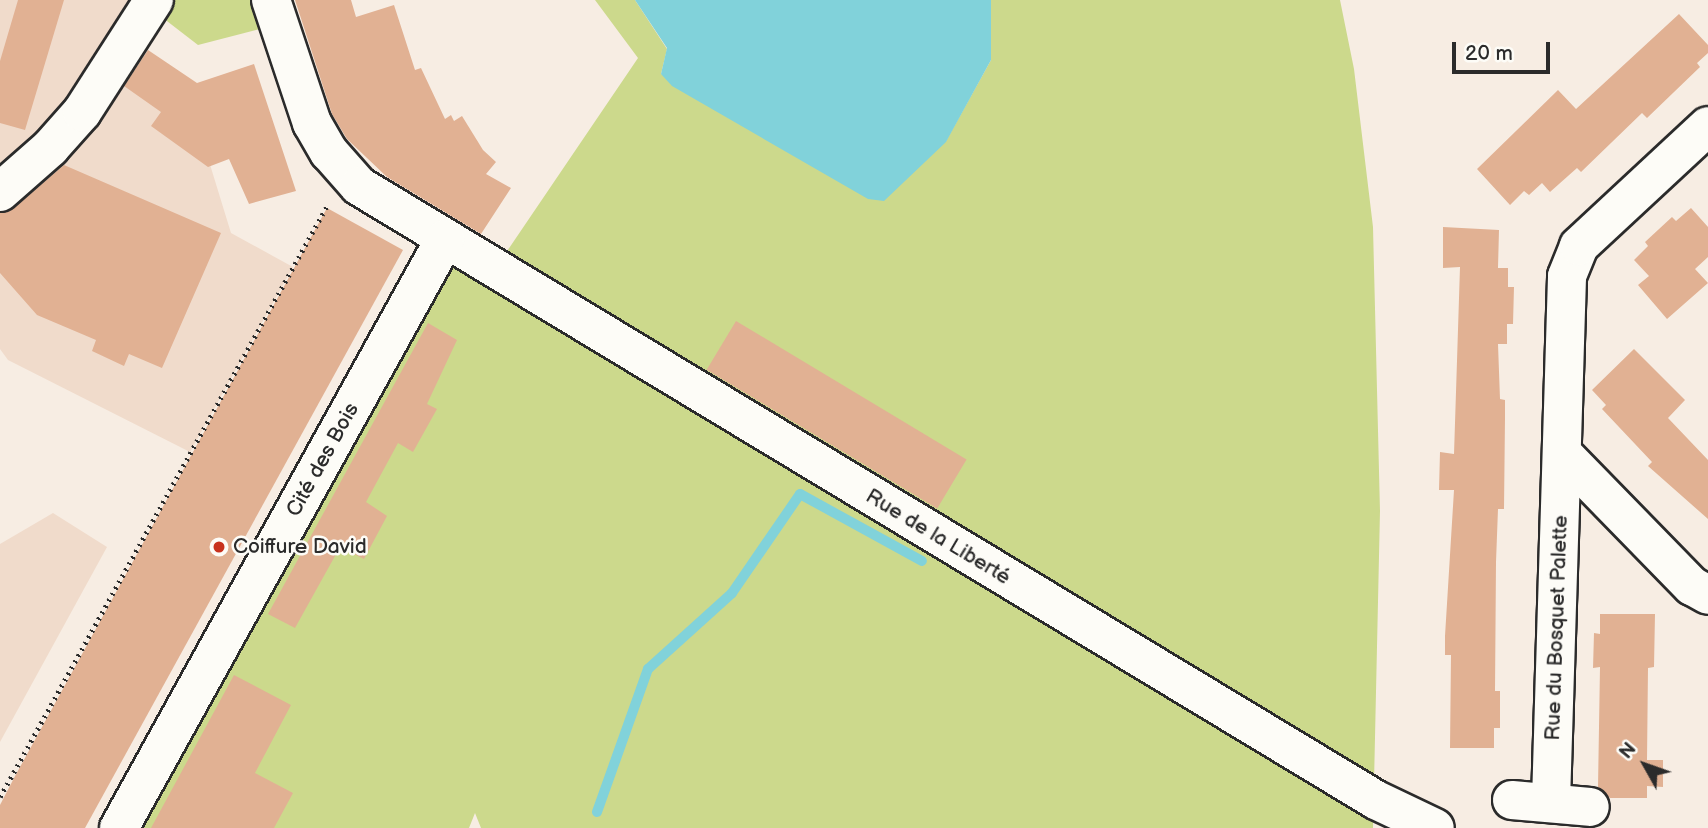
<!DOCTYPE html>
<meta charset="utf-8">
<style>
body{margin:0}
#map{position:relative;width:1708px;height:828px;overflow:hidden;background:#f7ede3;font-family:"Balsamiq Sans",sans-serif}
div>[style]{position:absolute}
.built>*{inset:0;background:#f0dbcb}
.green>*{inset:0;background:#ccd98c}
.water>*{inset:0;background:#81d2da}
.stream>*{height:10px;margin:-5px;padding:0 5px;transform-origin:5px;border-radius:5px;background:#81d2da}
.building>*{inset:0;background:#e1b193;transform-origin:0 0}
.path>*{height:4.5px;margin-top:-2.25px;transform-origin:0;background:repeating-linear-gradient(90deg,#2b2b2b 0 2px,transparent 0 7px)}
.roads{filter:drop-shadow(2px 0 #2b2b2b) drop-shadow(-2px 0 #2b2b2b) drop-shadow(0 2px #2b2b2b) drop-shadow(0 -2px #2b2b2b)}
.minor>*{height:38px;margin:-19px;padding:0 19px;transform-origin:19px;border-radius:19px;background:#fdfcf7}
.dots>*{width:19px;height:19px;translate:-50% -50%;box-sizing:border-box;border:4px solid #fdfcf7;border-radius:50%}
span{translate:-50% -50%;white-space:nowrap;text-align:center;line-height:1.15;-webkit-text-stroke:5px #fdfcf7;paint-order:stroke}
.street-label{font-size:21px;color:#2b2b2b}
.poi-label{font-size:21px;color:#2b2b2b}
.left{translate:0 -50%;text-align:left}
.north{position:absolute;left:1610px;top:730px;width:70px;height:70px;-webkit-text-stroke:5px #fdfcf7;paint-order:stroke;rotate:310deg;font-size:19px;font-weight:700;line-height:28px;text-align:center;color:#2b2b2b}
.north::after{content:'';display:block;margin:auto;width:24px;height:32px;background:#2b2b2b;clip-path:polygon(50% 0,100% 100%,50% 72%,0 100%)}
.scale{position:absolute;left:1452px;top:42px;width:98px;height:32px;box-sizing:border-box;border:4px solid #2b2b2b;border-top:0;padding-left:9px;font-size:21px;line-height:24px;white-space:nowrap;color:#2b2b2b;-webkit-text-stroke:5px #fdfcf7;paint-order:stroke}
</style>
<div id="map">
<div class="built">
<div style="clip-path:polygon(0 0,154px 0,109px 71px,167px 112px,208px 158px,231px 233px,293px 267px,190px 452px,8px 360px,0 349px)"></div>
<div style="clip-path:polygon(53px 513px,107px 547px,0 742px,0 544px)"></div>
</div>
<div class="green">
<div style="clip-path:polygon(154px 0,271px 0,279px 24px,198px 45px,150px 8px)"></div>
<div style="clip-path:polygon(595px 0,635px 0,667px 49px,661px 74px,938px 145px,946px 141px,991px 60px,991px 0,1340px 0,1354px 69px,1373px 227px,1380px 511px,1373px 828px,481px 828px,475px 813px,469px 828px,119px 828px,445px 239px,495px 269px,638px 58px)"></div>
</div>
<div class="water">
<div style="clip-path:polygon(635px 0,991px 0,991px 60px,946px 142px,884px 201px,868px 199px,672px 86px,661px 74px,667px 48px)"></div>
</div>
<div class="stream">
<div style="left:597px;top:812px;width:152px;rotate:-70.4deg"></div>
<div style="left:648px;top:669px;width:113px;rotate:-42.1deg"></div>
<div style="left:732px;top:593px;width:120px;rotate:-55.5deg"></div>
<div style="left:800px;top:494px;width:139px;rotate:28.8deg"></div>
</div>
<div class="building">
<div style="clip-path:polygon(18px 0,64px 0,25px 130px,0 123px,0 61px)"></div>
<div style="clip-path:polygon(295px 0,351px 0,356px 17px,394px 5px,415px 70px,421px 68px,445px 119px,451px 115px,454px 121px,462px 116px,483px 150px,496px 162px,486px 174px,511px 188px,481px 234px,387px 177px,347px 139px,332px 114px)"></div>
<div style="clip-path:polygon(1679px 14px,1708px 45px,1708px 53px,1697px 63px,1700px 67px,1647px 118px,1642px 113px,1581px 172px,1577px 168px,1550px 192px,1542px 183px,1529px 195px,1524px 191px,1510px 205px,1477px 169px,1558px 90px,1576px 109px)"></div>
<div style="clip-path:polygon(148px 50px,197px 83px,254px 64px,296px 191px,249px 204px,229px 159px,208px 167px,151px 126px,161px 112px,124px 86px)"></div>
<div style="clip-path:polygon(64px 165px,221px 233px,162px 368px,129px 354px,124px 366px,92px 351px,96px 340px,37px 315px,0 273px,0 213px,14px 208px)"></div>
<div style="clip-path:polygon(327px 208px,403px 250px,85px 828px,0 828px,0 805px,14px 778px)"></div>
<div style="clip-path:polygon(1691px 208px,1708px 227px,1708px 257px,1695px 269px,1708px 283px,1667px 319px,1638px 285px,1649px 276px,1634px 260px,1648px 246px,1645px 242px,1672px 217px,1676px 221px)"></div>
<div style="clip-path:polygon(1443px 227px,1499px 230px,1498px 268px,1508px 268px,1508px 287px,1514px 287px,1513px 324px,1507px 324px,1507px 344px,1498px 344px,1500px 399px,1505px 400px,1505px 418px,1504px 509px,1498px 509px,1496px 562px,1495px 691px,1500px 691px,1500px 728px,1494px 728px,1494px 748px,1450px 748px,1451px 655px,1445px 655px,1445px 636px,1454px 490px,1439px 490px,1440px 452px,1454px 454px,1460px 267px,1443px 268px)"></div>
<div style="left:736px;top:321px;width:269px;height:57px;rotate:31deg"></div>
<div style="clip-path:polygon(428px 323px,457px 340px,427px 404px,437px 409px,413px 452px,398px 443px,366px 502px,387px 516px,364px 559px,340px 547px,295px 628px,268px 614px)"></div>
<div style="clip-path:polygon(1634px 349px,1685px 400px,1668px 418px,1708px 460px,1708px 519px,1648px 466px,1652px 462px,1602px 409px,1606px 405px,1592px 390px)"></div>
<div style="clip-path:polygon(1600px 614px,1655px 614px,1654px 667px,1648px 668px,1647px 760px,1663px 760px,1663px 787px,1647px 786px,1647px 798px,1610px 798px,1598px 787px,1600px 667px,1593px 668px,1594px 633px,1600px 634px)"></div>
<div style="clip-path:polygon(234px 675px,291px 705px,255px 773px,293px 793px,274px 828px,151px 828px)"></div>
</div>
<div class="path">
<div style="left:0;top:797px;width:678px;rotate:-61.05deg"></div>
</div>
<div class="roads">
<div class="minor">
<div style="left:271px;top:0;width:130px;rotate:71.6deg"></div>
<div style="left:312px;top:123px;width:34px;rotate:60deg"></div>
<div style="left:329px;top:152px;width:45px;rotate:48.6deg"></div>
<div style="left:359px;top:186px;width:1188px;rotate:31.12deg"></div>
<div style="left:1376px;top:800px;width:65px;rotate:25.4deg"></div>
<div style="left:0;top:192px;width:67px;rotate:-41.3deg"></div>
<div style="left:50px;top:148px;width:48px;rotate:-48.4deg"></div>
<div style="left:82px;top:112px;width:133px;rotate:-57.3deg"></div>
<div style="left:1563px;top:454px;width:185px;rotate:45.7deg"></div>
<div style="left:1692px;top:586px;width:18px;rotate:29deg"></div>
<div style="left:1512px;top:800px;width:78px;rotate:5.1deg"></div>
<div style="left:1551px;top:801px;width:525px;rotate:-88.25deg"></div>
<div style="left:1567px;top:276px;width:32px;rotate:-68deg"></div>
<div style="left:1579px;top:246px;width:176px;rotate:-42.9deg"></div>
<div style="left:119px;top:828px;width:673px;rotate:-61.04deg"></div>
</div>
</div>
<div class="dots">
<div style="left:219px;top:547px;background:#c8321e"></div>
</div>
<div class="street-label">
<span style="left:323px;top:460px;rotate:-61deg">Cité des Bois</span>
<span style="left:938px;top:537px;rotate:31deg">Rue de la Liberté</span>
<span style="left:1557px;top:628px;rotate:-88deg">Rue du Bosquet Palette</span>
</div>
<div class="poi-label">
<span class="left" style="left:233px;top:547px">Coiffure David</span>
</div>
<div class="north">N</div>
<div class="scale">20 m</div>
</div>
